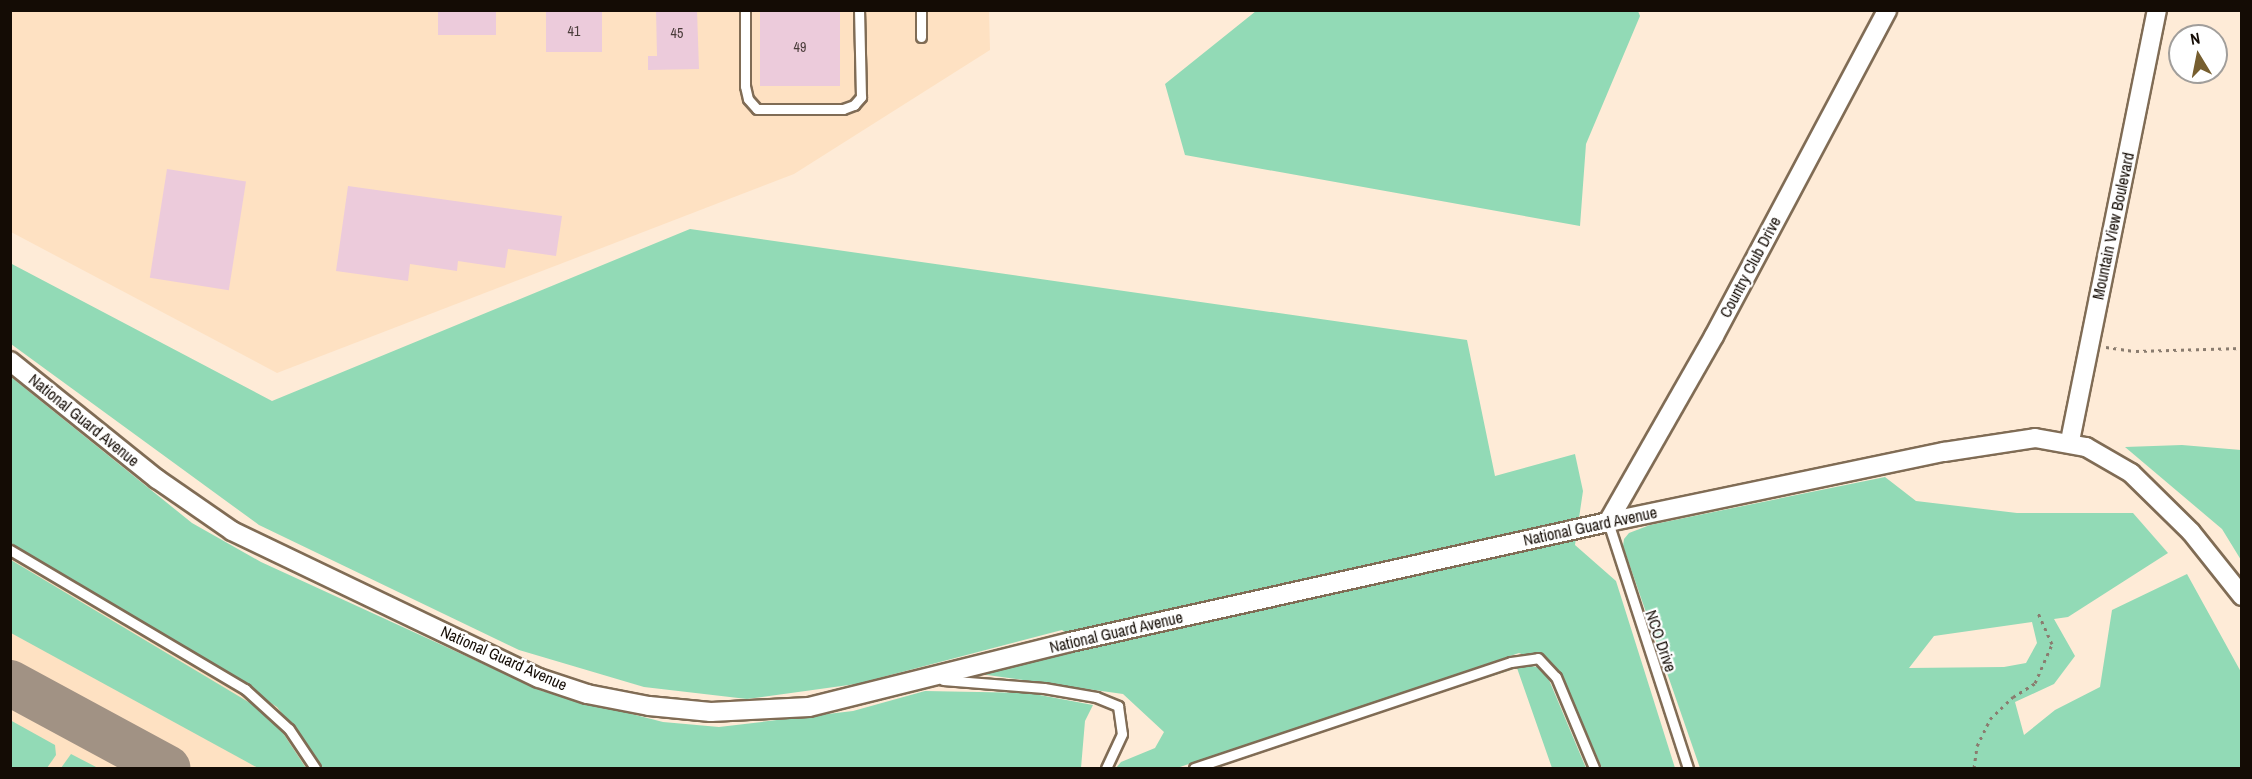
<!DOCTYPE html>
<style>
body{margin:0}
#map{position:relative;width:2252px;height:779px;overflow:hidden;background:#feebd7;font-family:"Archivo Narrow",sans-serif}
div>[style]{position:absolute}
.built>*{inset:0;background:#fee1c2}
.green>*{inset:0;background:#92dab6}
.taxiway>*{height:46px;margin:-23px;padding:0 23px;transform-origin:23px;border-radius:23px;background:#a19284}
.building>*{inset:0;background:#eccbdb;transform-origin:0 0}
.path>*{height:3px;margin-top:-1.5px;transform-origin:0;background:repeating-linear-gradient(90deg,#8a7c6f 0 3px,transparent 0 7.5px)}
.roads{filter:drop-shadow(2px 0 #806c55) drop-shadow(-2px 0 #806c55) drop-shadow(0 2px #806c55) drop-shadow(0 -2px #806c55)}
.service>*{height:9px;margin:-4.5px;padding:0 4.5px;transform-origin:4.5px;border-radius:4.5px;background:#fff}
.minor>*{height:18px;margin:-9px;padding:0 9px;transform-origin:9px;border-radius:9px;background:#fff}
span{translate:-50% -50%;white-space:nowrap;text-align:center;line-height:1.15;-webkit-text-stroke:4.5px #fff;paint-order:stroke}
.number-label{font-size:14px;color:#4a3c3a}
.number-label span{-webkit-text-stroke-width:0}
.street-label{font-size:16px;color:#140c05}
.frame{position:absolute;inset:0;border:12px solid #140c05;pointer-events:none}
.north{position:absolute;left:2168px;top:24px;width:60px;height:60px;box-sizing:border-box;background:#fff;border:2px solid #a19e9b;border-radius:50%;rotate:350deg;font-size:16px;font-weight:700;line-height:24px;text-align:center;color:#140c05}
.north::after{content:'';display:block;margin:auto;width:21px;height:27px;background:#765e2f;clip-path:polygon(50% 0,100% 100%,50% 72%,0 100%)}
</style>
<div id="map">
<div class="built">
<div style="clip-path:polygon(989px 10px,990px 50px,794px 174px,277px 373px,11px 232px,10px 11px)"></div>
<div style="clip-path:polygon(10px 491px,554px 768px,11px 768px)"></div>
</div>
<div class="green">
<div style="clip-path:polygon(1638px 11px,1640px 16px,1586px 144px,1580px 226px,1185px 155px,1165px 84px,1256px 11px)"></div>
<div style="clip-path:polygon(690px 229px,1467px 340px,1495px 476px,1575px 454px,1583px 491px,1575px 545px,1616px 581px,1675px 768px,1602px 768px,1560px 671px,1519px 653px,1177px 768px,1116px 768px,1121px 762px,1155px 748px,1164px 732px,1123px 694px,980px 674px,1085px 646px,1062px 630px,856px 684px,747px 699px,644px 687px,519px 650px,259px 525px,11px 344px,10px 263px,272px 401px)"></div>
<div style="clip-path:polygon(11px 377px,192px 523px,261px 562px,542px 691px,663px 722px,719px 727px,853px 711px,925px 691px,1029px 693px,1093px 705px,1085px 721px,1081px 768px,323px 768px,277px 707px,11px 543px)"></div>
<div style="clip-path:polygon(2182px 445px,2241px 450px,2241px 560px,2222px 529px,2125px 447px)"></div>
<div style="clip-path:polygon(evenodd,1885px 477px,1916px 501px,2017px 513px,2133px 513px,2168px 553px,2068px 617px,2054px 619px,2075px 656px,2054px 684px,2015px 702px,2024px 735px,2055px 710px,2100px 687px,2112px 610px,2187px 574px,2241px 672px,2241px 768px,1700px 768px,1623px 546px,1624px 539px,1629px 533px,1650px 525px,1885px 477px,2032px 622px,2037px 643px,2026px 663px,2004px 667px,1909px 668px,1934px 636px,2032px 622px)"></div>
<div style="clip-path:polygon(11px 560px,260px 709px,281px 730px,306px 768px,258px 768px,11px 633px)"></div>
<div style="clip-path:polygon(1525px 665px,1537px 667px,1547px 675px,1586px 768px,1552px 768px,1517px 668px,1207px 768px)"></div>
<div style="clip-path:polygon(10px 720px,55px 745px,56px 755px,47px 768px,11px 768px)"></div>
<div style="clip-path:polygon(71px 754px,98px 768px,61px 768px)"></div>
</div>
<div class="taxiway">
<div style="left:10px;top:683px;width:179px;rotate:28.4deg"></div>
</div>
<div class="building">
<div style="left:438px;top:10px;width:58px;height:25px"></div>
<div style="left:546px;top:10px;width:56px;height:42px"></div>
<div style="clip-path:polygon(656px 10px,697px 10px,699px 69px,648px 70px,648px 56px,657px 56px)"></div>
<div style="left:760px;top:10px;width:80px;height:76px"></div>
<div style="left:167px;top:169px;width:80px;height:110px;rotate:9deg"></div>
<div style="clip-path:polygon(348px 186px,562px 216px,556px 256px,508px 249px,505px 268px,458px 261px,457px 271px,410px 264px,408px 281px,336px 271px)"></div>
</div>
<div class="path">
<div style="left:2106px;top:347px;width:30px;rotate:8deg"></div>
<div style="left:2136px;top:351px;width:106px;rotate:-1.6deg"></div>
<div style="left:1974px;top:768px;width:22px;rotate:-82deg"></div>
<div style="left:1977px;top:746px;width:30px;rotate:-64deg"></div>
<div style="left:1990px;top:719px;width:32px;rotate:-44deg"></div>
<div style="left:2013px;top:697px;width:26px;rotate:-32deg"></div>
<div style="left:2035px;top:683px;width:43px;rotate:-66.4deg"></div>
<div style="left:2052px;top:644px;width:35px;rotate:-114deg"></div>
</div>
<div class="roads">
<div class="service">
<div style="left:745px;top:10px;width:76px;rotate:90deg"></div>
<div style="left:745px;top:86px;width:13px;rotate:77deg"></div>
<div style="left:748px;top:99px;width:13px;rotate:48deg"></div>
<div style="left:757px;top:109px;width:86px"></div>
<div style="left:843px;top:109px;width:12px;rotate:-20deg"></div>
<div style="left:854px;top:105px;width:11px;rotate:-49deg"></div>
<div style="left:861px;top:97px;width:87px;rotate:-91.3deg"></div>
<div style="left:921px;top:10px;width:27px;rotate:90deg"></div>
<div style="left:1608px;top:522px;width:259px;rotate:72deg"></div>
<div style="left:10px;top:550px;width:273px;rotate:30.6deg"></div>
<div style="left:245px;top:689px;width:59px;rotate:42.3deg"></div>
<div style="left:289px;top:729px;width:47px;rotate:56.3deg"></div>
<div style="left:943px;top:680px;width:101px;rotate:4.5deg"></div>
<div style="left:1044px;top:688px;width:53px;rotate:9.8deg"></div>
<div style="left:1096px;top:697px;width:24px;rotate:22deg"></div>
<div style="left:1118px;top:706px;width:28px;rotate:82deg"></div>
<div style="left:1122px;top:734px;width:38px;rotate:115deg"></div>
<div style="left:1194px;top:768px;width:334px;rotate:-18.5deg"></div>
<div style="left:1511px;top:662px;width:27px;rotate:-8deg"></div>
<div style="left:1538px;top:658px;width:26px;rotate:47deg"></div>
<div style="left:1556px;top:677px;width:99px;rotate:67.3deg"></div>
</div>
<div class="minor">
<div style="left:10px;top:361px;width:189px;rotate:38.8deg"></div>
<div style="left:157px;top:479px;width:91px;rotate:34.7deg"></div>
<div style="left:232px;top:531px;width:340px;rotate:25.6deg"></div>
<div style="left:539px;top:678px;width:51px;rotate:18.4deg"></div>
<div style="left:587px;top:694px;width:63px;rotate:11deg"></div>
<div style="left:649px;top:706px;width:62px;rotate:5.5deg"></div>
<div style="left:711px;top:712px;width:98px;rotate:-2.9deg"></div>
<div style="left:809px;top:707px;width:269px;rotate:-14deg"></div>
<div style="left:1070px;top:642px;width:551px;rotate:-12.57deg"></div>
<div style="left:1608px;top:522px;width:343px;rotate:-11.8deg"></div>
<div style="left:1944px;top:452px;width:92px;rotate:-8.7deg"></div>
<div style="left:2035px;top:438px;width:52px;rotate:10deg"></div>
<div style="left:2086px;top:447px;width:52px;rotate:30deg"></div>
<div style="left:2131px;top:473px;width:84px;rotate:44.5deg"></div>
<div style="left:2191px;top:532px;width:82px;rotate:51.4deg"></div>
<div style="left:2070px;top:441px;width:440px;rotate:-78.6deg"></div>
<div style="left:1608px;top:522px;width:214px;rotate:-60.3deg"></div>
<div style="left:1714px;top:336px;width:369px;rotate:-62deg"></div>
</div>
</div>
<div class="number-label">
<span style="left:574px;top:31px">41</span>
<span style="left:677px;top:33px">45</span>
<span style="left:800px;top:47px">49</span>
</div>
<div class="street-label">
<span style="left:2113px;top:226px;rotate:-78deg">Mountain View Boulevard</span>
<span style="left:1750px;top:267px;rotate:-62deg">Country Club Drive</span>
<span style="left:84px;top:420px;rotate:39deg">National Guard Avenue</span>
<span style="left:1590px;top:526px;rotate:-12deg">National Guard Avenue</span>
<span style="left:1116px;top:632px;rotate:-13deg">National Guard Avenue</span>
<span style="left:1661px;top:641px;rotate:71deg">NCO Drive</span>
<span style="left:504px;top:658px;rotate:24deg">National Guard Avenue</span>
</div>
<div class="frame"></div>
<div class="north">N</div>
</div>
